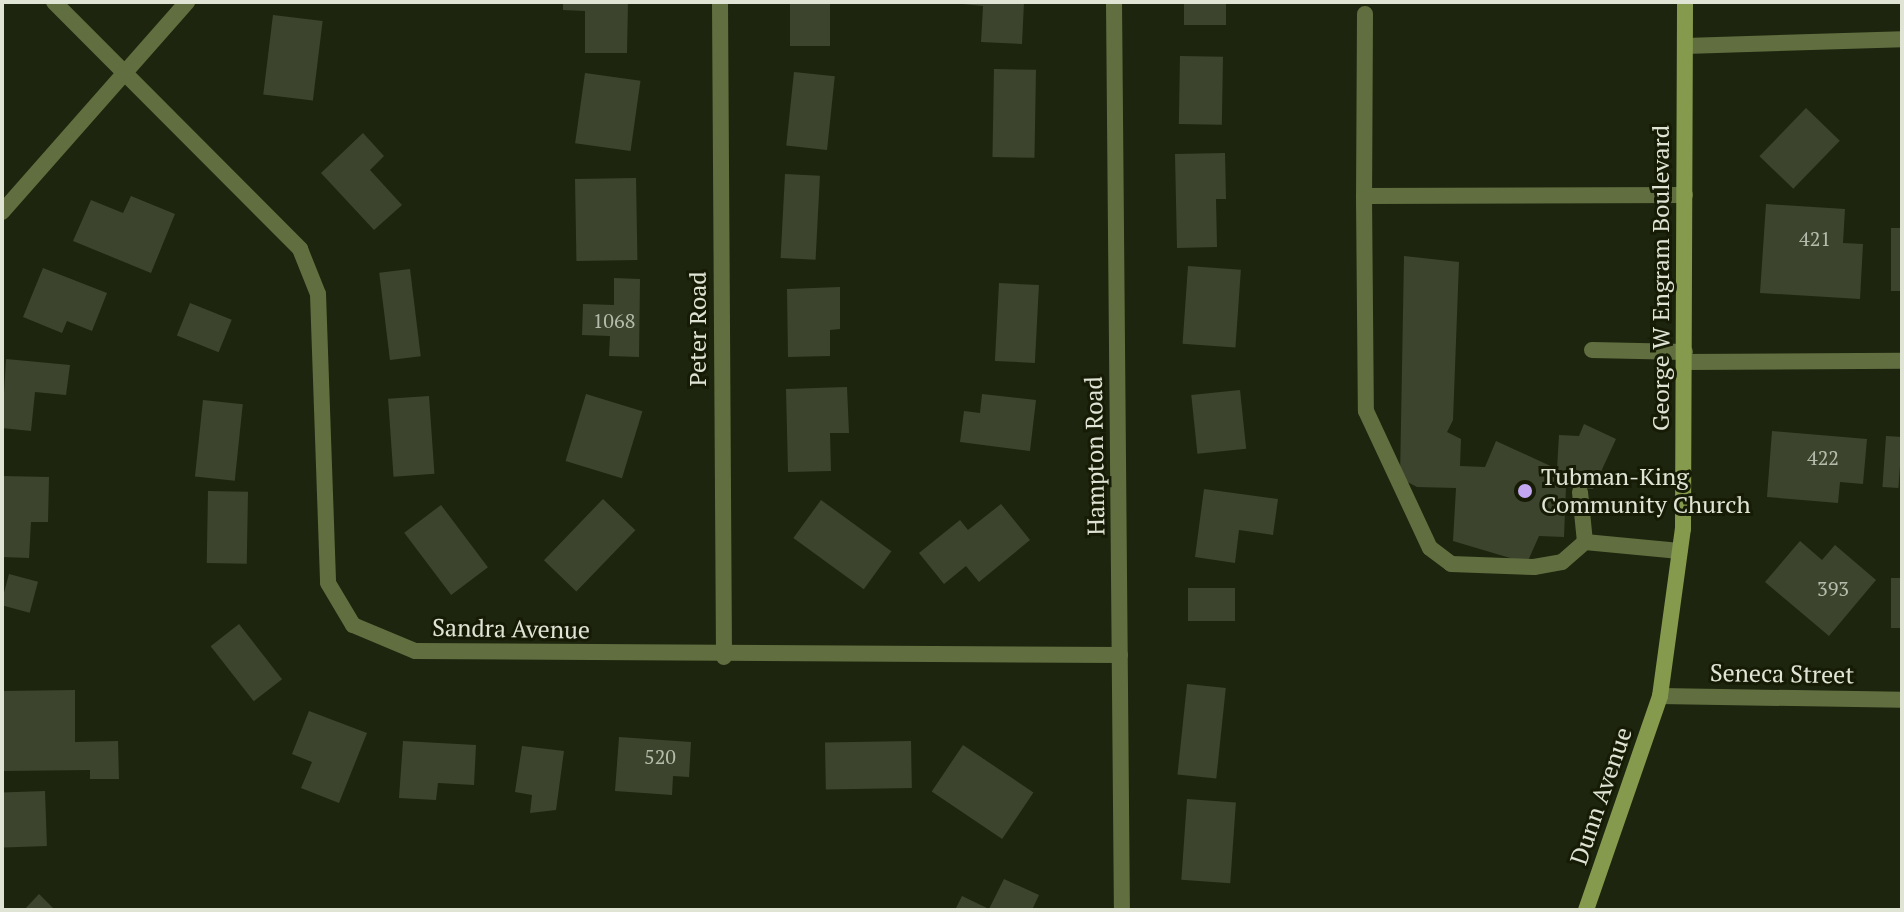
<!DOCTYPE html>
<style>
body{margin:0}
#map{position:relative;width:1904px;height:912px;overflow:hidden;background:#1e250e;font-family:"PT Serif",serif}
div>[style]{position:absolute}
.building>*{inset:0;background:#3d442d;transform-origin:0 0}
.lane>*{height:16px;margin:-8px;padding:0 8px;transform-origin:8px;border-radius:8px;background:#616f40}
.street>*{height:16px;margin:-8px;padding:0 8px;transform-origin:8px;border-radius:8px;background:#616f40}
.secondary>*{height:16px;margin:-8px;padding:0 8px;transform-origin:8px;border-radius:8px;background:#859a4d}
.dots>*{width:22px;height:22px;translate:-50% -50%;box-sizing:border-box;border:4px solid #151b05;border-radius:50%}
span{translate:-50% -50%;white-space:nowrap;text-align:center;line-height:1.15;-webkit-text-stroke:6px #151b05;paint-order:stroke}
.number-label{font-size:20px;color:#b6bcab}
.number-label span{-webkit-text-stroke-width:0}
.street-label{font-size:24px;color:#dfe4d5}
.poi-label{font-size:24px;color:#dfe4d5}
.left{translate:0 -50%;text-align:left}
.frame{position:absolute;inset:0;border:4px solid #dfe4d5;pointer-events:none}
</style>
<div id="map">
<div class="building">
<div style="clip-path:polygon(563px 2px,628px 2px,627px 53px,585px 53px,585px 11px,563px 10px)"></div>
<div style="left:790px;top:2px;width:40px;height:44px"></div>
<div style="clip-path:polygon(1024px 2px,1022px 44px,981px 42px,983px 6px,963px 4px)"></div>
<div style="left:1184px;top:2px;width:42px;height:23px"></div>
<div style="left:273px;top:15px;width:50px;height:80px;rotate:7deg"></div>
<div style="left:1180px;top:56px;width:43px;height:68px;rotate:1deg"></div>
<div style="left:994px;top:69px;width:42px;height:88px;rotate:1deg"></div>
<div style="left:794px;top:72px;width:41px;height:74px;rotate:6deg"></div>
<div style="left:585px;top:73px;width:56px;height:71px;rotate:8deg"></div>
<div style="left:1806px;top:108px;width:47px;height:67px;rotate:44deg"></div>
<div style="clip-path:polygon(363px 133px,384px 156px,370px 170px,402px 205px,374px 230px,321px 173px)"></div>
<div style="clip-path:polygon(1225px 153px,1226px 199px,1216px 199px,1217px 247px,1177px 248px,1175px 154px)"></div>
<div style="left:785px;top:174px;width:35px;height:84px;rotate:3deg"></div>
<div style="left:636px;top:178px;width:82px;height:61px;rotate:89deg"></div>
<div style="clip-path:polygon(131px 196px,175px 214px,151px 273px,73px 241px,91px 200px,123px 213px)"></div>
<div style="clip-path:polygon(1766px 204px,1845px 209px,1843px 243px,1863px 244px,1860px 299px,1760px 293px)"></div>
<div style="left:1891px;top:228px;width:11px;height:63px"></div>
<div style="clip-path:polygon(1404px 256px,1459px 262px,1453px 420px,1447px 432px,1461px 439px,1460px 466px,1485px 467px,1496px 441px,1557px 469px,1559px 435px,1579px 436px,1584px 424px,1616px 439px,1593px 489px,1566px 487px,1564px 537px,1539px 536px,1527px 563px,1453px 541px,1456px 488px,1417px 487px,1400px 478px)"></div>
<div style="left:1188px;top:266px;width:53px;height:78px;rotate:4deg"></div>
<div style="clip-path:polygon(43px 268px,107px 293px,92px 331px,67px 321px,62px 333px,23px 317px)"></div>
<div style="left:410px;top:269px;width:88px;height:31px;rotate:83deg"></div>
<div style="clip-path:polygon(614px 278px,640px 279px,639px 357px,609px 356px,610px 336px,582px 335px,583px 304px,614px 305px)"></div>
<div style="left:999px;top:283px;width:40px;height:78px;rotate:3deg"></div>
<div style="clip-path:polygon(840px 287px,840px 329px,830px 330px,830px 356px,788px 357px,787px 289px)"></div>
<div style="left:190px;top:303px;width:45px;height:35px;rotate:22deg"></div>
<div style="clip-path:polygon(6px 359px,70px 365px,66px 395px,35px 392px,31px 431px,2px 428px)"></div>
<div style="clip-path:polygon(847px 387px,849px 433px,830px 433px,831px 471px,788px 472px,786px 389px)"></div>
<div style="left:1240px;top:390px;width:59px;height:49px;rotate:84deg"></div>
<div style="left:586px;top:394px;width:59px;height:70px;rotate:17deg"></div>
<div style="clip-path:polygon(982px 394px,1036px 400px,1030px 451px,960px 442px,964px 411px,980px 413px)"></div>
<div style="left:429px;top:396px;width:78px;height:41px;rotate:86deg"></div>
<div style="left:203px;top:400px;width:40px;height:77px;rotate:6deg"></div>
<div style="clip-path:polygon(1772px 431px,1867px 439px,1863px 484px,1840px 482px,1838px 503px,1767px 497px)"></div>
<div style="left:1886px;top:436px;width:16px;height:51px;rotate:4deg"></div>
<div style="clip-path:polygon(2px 476px,49px 477px,48px 522px,31px 522px,29px 558px,2px 557px)"></div>
<div style="clip-path:polygon(1204px 489px,1278px 499px,1273px 535px,1239px 530px,1235px 563px,1195px 557px)"></div>
<div style="left:208px;top:491px;width:40px;height:72px;rotate:1deg"></div>
<div style="left:603px;top:499px;width:45px;height:85px;rotate:44deg"></div>
<div style="left:821px;top:500px;width:87px;height:47px;rotate:36deg"></div>
<div style="clip-path:polygon(1001px 504px,1030px 540px,979px 582px,966px 566px,944px 584px,919px 553px,960px 520px,968px 530px)"></div>
<div style="left:441px;top:505px;width:78px;height:46px;rotate:53deg"></div>
<div style="clip-path:polygon(1800px 541px,1822px 560px,1835px 545px,1876px 580px,1829px 636px,1765px 582px)"></div>
<div style="left:9px;top:574px;width:30px;height:32px;rotate:15deg"></div>
<div style="left:1891px;top:578px;width:11px;height:50px"></div>
<div style="left:1235px;top:588px;width:33px;height:47px;rotate:90deg"></div>
<div style="left:239px;top:624px;width:70px;height:36px;rotate:52deg"></div>
<div style="left:1187px;top:684px;width:39px;height:91px;rotate:6deg"></div>
<div style="clip-path:polygon(75px 690px,75px 742px,118px 741px,119px 779px,90px 779px,90px 770px,2px 771px,2px 691px)"></div>
<div style="clip-path:polygon(309px 711px,367px 733px,339px 803px,301px 788px,312px 762px,292px 754px)"></div>
<div style="clip-path:polygon(619px 737px,691px 742px,689px 777px,673px 776px,672px 795px,615px 791px)"></div>
<div style="clip-path:polygon(403px 741px,476px 745px,474px 785px,438px 783px,436px 800px,399px 798px)"></div>
<div style="left:911px;top:741px;width:47px;height:86px;rotate:89deg"></div>
<div style="left:963px;top:745px;width:85px;height:56px;rotate:34deg"></div>
<div style="clip-path:polygon(522px 746px,564px 751px,556px 810px,530px 813px,532px 795px,515px 792px)"></div>
<div style="left:45px;top:791px;width:55px;height:43px;rotate:88deg"></div>
<div style="left:1187px;top:799px;width:49px;height:81px;rotate:4deg"></div>
<div style="clip-path:polygon(1004px 879px,1039px 895px,1032px 910px,955px 910px,962px 896px,989px 909px)"></div>
<div style="clip-path:polygon(39px 894px,55px 910px,24px 910px)"></div>
</div>
<div class="lane">
<div style="left:1365px;top:14px;width:182px;rotate:90.3deg"></div>
<div style="left:1364px;top:196px;width:321px;rotate:-0.2deg"></div>
<div style="left:1364px;top:196px;width:215px;rotate:89.5deg"></div>
<div style="left:1366px;top:411px;width:151px;rotate:65deg"></div>
<div style="left:1430px;top:548px;width:26px;rotate:37deg"></div>
<div style="left:1451px;top:564px;width:83px;rotate:2.1deg"></div>
<div style="left:1534px;top:567px;width:28px;rotate:-10deg"></div>
<div style="left:1562px;top:562px;width:30px;rotate:-41deg"></div>
<div style="left:1585px;top:542px;width:95px;rotate:5.4deg"></div>
<div style="left:1592px;top:350px;width:93px;rotate:1.2deg"></div>
<div style="left:1580px;top:492px;width:50px;rotate:84.3deg"></div>
</div>
<div class="street">
<div style="left:54px;top:2px;width:349px;rotate:45.1deg"></div>
<div style="left:300px;top:249px;width:48px;rotate:68.2deg"></div>
<div style="left:318px;top:294px;width:289px;rotate:88deg"></div>
<div style="left:328px;top:583px;width:49px;rotate:59.2deg"></div>
<div style="left:353px;top:625px;width:67px;rotate:22.8deg"></div>
<div style="left:415px;top:651px;width:705px;rotate:0.33deg"></div>
<div style="left:720px;top:2px;width:655px;rotate:89.65deg"></div>
<div style="left:1114px;top:2px;width:908px;rotate:89.5deg"></div>
<div style="left:1685px;top:46px;width:217px;rotate:-1.8deg"></div>
<div style="left:2px;top:212px;width:280px;rotate:-48.6deg"></div>
<div style="left:1685px;top:362px;width:217px;rotate:-0.3deg"></div>
<div style="left:1660px;top:696px;width:242px;rotate:0.9deg"></div>
</div>
<div class="secondary">
<div style="left:1586px;top:910px;width:226px;rotate:-70.9deg"></div>
<div style="left:1660px;top:696px;width:169px;rotate:-82.2deg"></div>
<div style="left:1683px;top:529px;width:527px;rotate:-89.78deg"></div>
</div>
<div class="dots">
<div style="left:1525px;top:491px;background:#c4a7f1"></div>
</div>
<div class="number-label">
<span style="left:1815px;top:238px">421</span>
<span style="left:614px;top:320px">1068</span>
<span style="left:1823px;top:457px">422</span>
<span style="left:1833px;top:588px">393</span>
<span style="left:660px;top:756px">520</span>
</div>
<div class="street-label">
<span style="left:1661px;top:278px;rotate:-90deg">George W Engram Boulevard</span>
<span style="left:698px;top:329px;rotate:-90deg">Peter Road</span>
<span style="left:1095px;top:456px;rotate:-91deg">Hampton Road</span>
<span style="left:511px;top:629px;rotate:1deg">Sandra Avenue</span>
<span style="left:1782px;top:674px;rotate:1deg">Seneca Street</span>
<span style="left:1601px;top:796px;rotate:-71deg">Dunn Avenue</span>
</div>
<div class="poi-label">
<span class="left" style="left:1541px;top:491px">Tubman-King<br>Community Church</span>
</div>
<div class="frame"></div>
</div>
